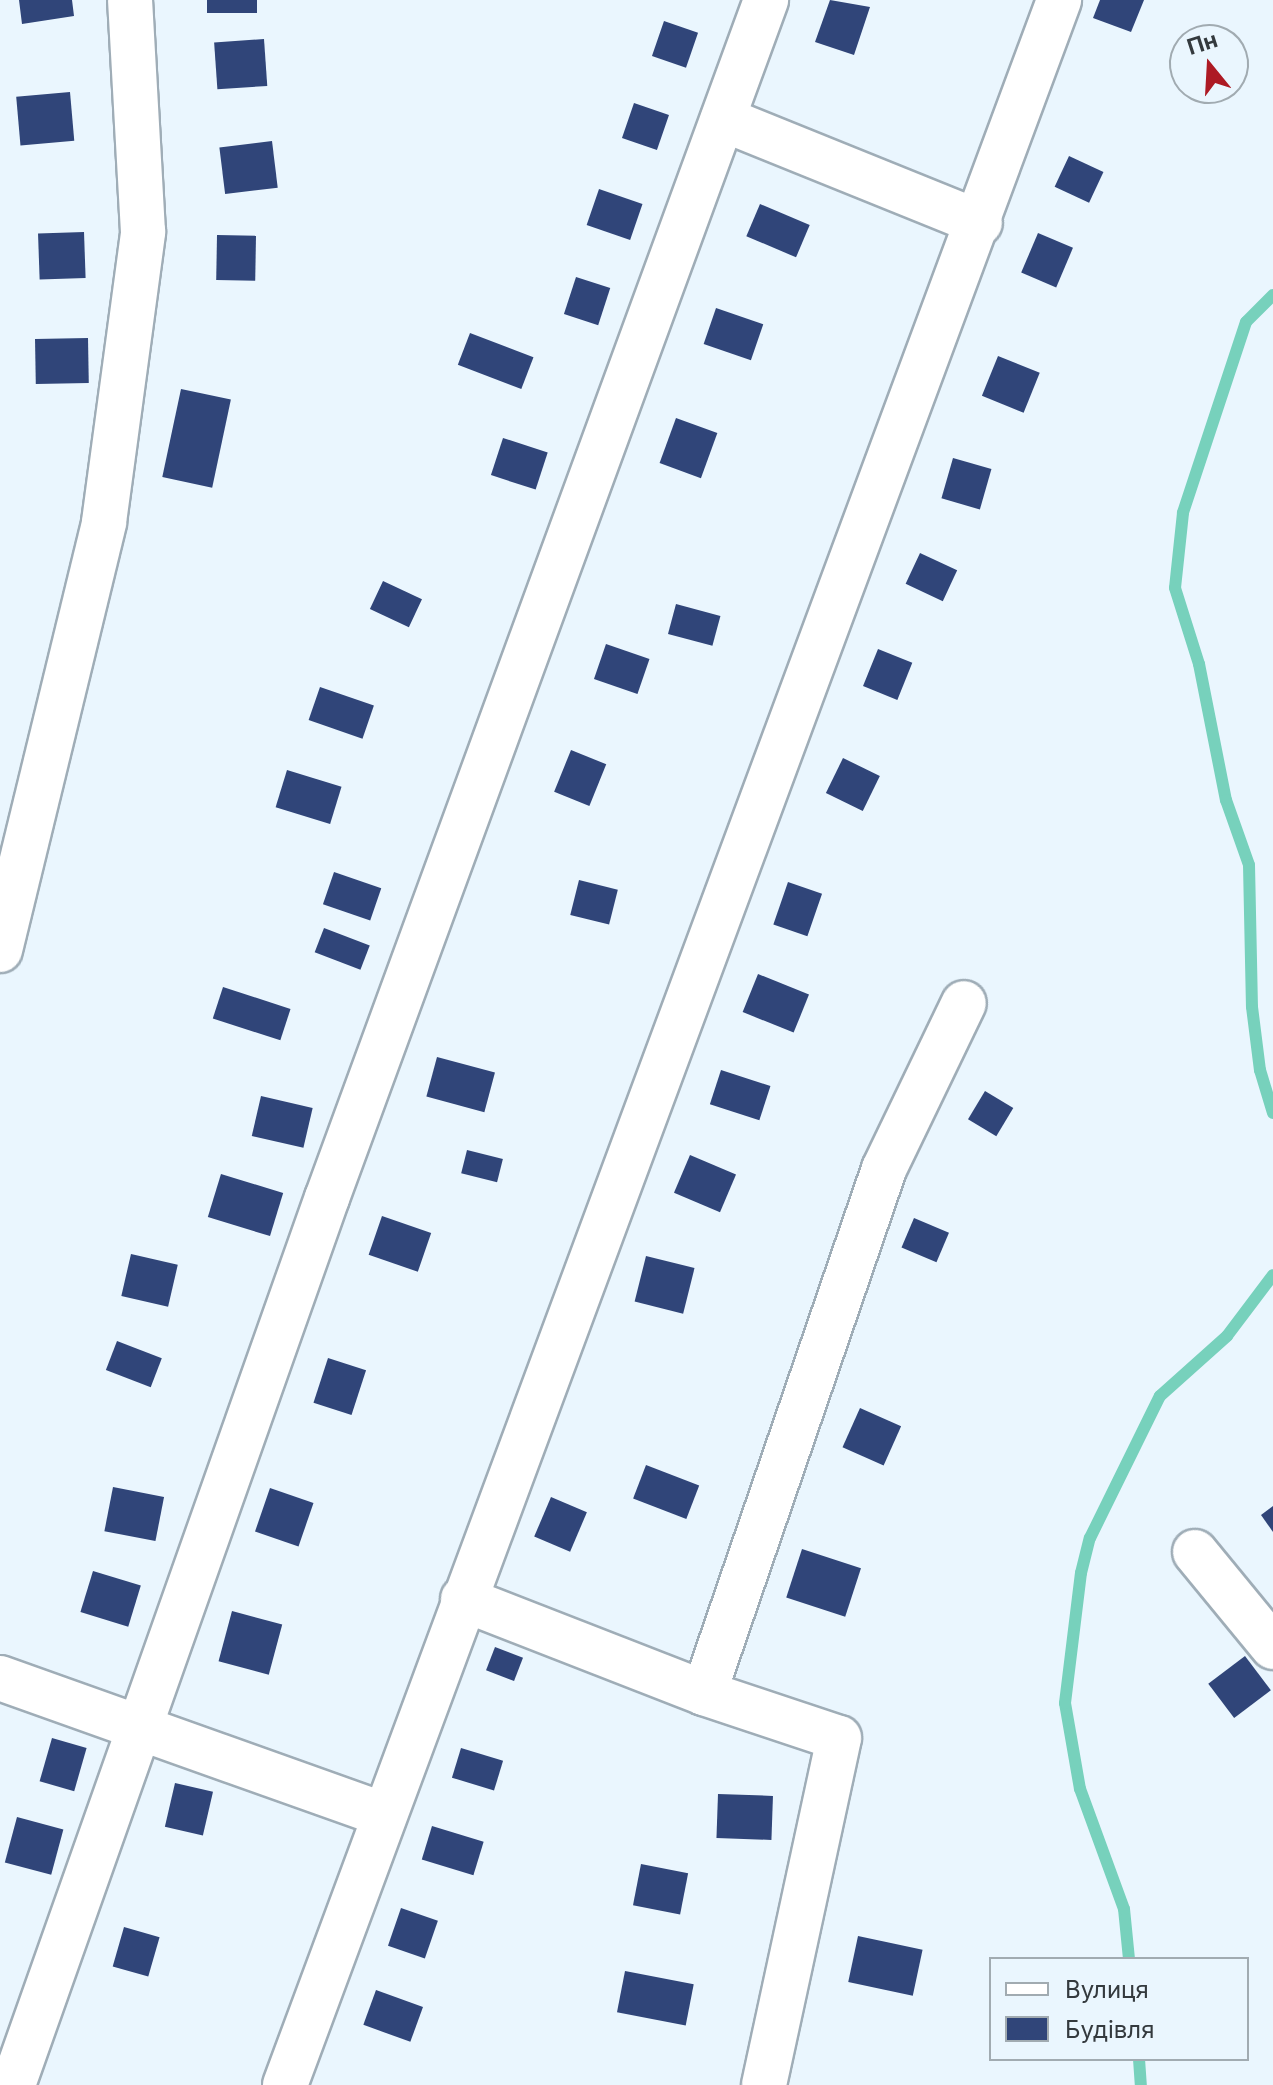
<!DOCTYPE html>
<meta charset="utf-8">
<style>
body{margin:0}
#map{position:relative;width:1273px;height:2085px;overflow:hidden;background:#eaf6fe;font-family:Inter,sans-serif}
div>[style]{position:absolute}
.stream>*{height:12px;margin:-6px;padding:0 6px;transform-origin:6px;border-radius:6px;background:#77d1bc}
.building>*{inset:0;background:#304579;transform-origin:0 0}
.roads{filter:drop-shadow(2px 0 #9fadb7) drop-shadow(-2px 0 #9fadb7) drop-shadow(0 2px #9fadb7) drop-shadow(0 -2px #9fadb7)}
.street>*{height:44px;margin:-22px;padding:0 22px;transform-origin:22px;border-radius:22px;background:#fff}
span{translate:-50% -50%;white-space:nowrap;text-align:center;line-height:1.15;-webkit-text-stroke:8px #eaf6fe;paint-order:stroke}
.legend{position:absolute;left:989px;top:1957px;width:260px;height:104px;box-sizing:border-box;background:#eaf6fe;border:2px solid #a1abb1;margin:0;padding:10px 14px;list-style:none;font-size:24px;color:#343a3e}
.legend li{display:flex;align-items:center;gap:16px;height:40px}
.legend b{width:40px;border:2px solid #a1abb1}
.north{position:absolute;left:1169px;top:24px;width:80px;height:80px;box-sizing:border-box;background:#eaf6fe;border:2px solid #a1abb1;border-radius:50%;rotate:342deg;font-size:22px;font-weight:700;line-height:32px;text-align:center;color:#343a3e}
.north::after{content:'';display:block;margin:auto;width:28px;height:36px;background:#ad1a24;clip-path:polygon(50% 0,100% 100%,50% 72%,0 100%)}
</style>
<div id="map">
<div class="stream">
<div style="left:1273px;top:295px;width:38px;rotate:135deg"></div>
<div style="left:1246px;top:322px;width:201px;rotate:108.3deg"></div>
<div style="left:1183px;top:513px;width:75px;rotate:96.1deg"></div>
<div style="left:1175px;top:588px;width:80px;rotate:72.5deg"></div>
<div style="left:1199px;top:664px;width:139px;rotate:78.8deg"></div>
<div style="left:1226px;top:800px;width:69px;rotate:70.5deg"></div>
<div style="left:1249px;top:865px;width:142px;rotate:88.8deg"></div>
<div style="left:1252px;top:1007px;width:64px;rotate:82.8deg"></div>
<div style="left:1260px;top:1070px;width:45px;rotate:73.2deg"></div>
<div style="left:1129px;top:1959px;width:50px;rotate:-95.7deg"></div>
<div style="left:1124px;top:1909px;width:128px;rotate:-110.1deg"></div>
<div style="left:1080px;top:1789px;width:87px;rotate:-99.9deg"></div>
<div style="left:1065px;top:1703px;width:131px;rotate:-83deg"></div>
<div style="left:1081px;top:1573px;width:36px;rotate:-76deg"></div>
<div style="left:1090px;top:1538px;width:158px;rotate:-63.8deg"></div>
<div style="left:1160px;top:1396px;width:90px;rotate:-41.8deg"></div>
<div style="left:1227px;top:1336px;width:76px;rotate:-53deg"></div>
<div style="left:1139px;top:2059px;width:26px;rotate:86deg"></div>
</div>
<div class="building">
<div style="clip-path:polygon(19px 0,72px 0,74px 16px,22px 24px)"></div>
<div style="left:207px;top:0;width:50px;height:13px"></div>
<div style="clip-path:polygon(830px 0,870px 7px,854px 55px,815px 42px)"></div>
<div style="clip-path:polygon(1100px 0,1144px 0,1131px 32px,1093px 18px)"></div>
<div style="left:664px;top:21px;width:36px;height:37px;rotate:19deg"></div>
<div style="left:264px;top:39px;width:47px;height:50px;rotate:86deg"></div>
<div style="left:70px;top:92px;width:49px;height:54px;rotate:85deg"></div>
<div style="left:634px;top:103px;width:37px;height:37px;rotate:19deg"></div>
<div style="left:272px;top:141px;width:47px;height:53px;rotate:83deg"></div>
<div style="left:1069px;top:156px;width:38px;height:34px;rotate:25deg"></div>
<div style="left:599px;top:189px;width:46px;height:38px;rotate:19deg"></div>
<div style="left:760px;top:204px;width:54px;height:35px;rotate:23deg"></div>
<div style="left:84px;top:232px;width:46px;height:46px;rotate:88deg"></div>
<div style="left:1038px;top:233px;width:38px;height:43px;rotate:23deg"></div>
<div style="left:217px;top:235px;width:39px;height:45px;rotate:1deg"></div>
<div style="left:576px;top:277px;width:36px;height:39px;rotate:18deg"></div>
<div style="left:716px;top:308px;width:50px;height:38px;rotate:19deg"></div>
<div style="left:470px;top:333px;width:68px;height:34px;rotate:21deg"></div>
<div style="left:88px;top:338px;width:45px;height:53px;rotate:89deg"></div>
<div style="left:998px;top:356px;width:45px;height:43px;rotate:22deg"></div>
<div style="left:181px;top:389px;width:51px;height:90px;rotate:12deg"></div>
<div style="left:676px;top:418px;width:44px;height:48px;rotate:20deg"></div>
<div style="left:503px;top:438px;width:47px;height:39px;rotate:18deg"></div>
<div style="left:953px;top:458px;width:40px;height:42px;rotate:16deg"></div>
<div style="left:920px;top:553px;width:41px;height:34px;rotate:25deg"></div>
<div style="left:383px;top:581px;width:43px;height:31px;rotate:25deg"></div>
<div style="left:676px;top:604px;width:46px;height:31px;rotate:15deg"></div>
<div style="left:606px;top:644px;width:46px;height:37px;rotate:19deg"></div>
<div style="left:878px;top:649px;width:37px;height:40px;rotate:22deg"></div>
<div style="left:320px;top:687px;width:57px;height:35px;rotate:19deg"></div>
<div style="left:571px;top:750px;width:38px;height:45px;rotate:22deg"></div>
<div style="left:843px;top:758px;width:41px;height:39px;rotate:26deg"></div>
<div style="left:287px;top:770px;width:57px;height:39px;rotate:17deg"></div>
<div style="left:334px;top:872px;width:50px;height:34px;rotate:19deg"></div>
<div style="left:579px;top:880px;width:40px;height:36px;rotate:14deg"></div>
<div style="left:788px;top:882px;width:36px;height:45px;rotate:19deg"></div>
<div style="left:324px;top:928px;width:49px;height:26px;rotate:21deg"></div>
<div style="left:758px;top:974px;width:55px;height:41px;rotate:22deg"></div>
<div style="left:223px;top:987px;width:71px;height:33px;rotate:18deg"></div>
<div style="left:437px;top:1057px;width:60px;height:41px;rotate:15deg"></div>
<div style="left:721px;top:1070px;width:52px;height:36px;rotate:18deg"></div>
<div style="left:985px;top:1091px;width:33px;height:33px;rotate:31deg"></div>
<div style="left:261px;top:1096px;width:53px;height:41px;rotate:13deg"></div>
<div style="left:467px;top:1150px;width:37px;height:24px;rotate:14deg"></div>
<div style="left:690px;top:1155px;width:50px;height:41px;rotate:23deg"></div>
<div style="left:221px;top:1174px;width:65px;height:45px;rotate:17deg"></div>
<div style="left:382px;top:1216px;width:52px;height:41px;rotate:19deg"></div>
<div style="left:914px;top:1218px;width:38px;height:32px;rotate:23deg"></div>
<div style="left:131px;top:1254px;width:48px;height:43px;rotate:13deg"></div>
<div style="left:646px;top:1256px;width:50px;height:47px;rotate:14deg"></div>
<div style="left:117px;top:1341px;width:48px;height:31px;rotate:21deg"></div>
<div style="left:328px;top:1358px;width:40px;height:47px;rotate:18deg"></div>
<div style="left:860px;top:1408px;width:45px;height:43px;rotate:24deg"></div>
<div style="left:646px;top:1465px;width:57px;height:36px;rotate:21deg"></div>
<div style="left:113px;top:1487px;width:52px;height:45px;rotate:11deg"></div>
<div style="left:270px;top:1488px;width:46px;height:46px;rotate:19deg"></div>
<div style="left:551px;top:1497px;width:39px;height:43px;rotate:23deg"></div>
<div style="clip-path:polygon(1273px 1506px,1273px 1532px,1261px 1515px)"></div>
<div style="left:802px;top:1549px;width:62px;height:51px;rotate:18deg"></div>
<div style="left:93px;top:1571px;width:50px;height:43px;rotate:17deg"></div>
<div style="left:232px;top:1611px;width:52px;height:52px;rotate:15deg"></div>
<div style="left:495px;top:1647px;width:30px;height:25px;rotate:21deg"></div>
<div style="left:1245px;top:1656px;width:43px;height:46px;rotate:53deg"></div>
<div style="left:52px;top:1738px;width:36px;height:45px;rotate:16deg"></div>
<div style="left:461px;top:1748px;width:44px;height:31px;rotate:17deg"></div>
<div style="left:175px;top:1783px;width:39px;height:45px;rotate:13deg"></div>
<div style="left:718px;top:1794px;width:55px;height:44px;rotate:2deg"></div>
<div style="left:17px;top:1817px;width:48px;height:47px;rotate:15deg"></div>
<div style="left:432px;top:1826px;width:54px;height:35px;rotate:17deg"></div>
<div style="left:641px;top:1864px;width:48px;height:42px;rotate:11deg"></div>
<div style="left:401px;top:1908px;width:39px;height:40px;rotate:19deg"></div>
<div style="left:124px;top:1927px;width:37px;height:41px;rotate:16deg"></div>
<div style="left:858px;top:1936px;width:66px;height:47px;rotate:12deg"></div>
<div style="left:625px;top:1971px;width:70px;height:42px;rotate:11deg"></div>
<div style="left:376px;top:1990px;width:50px;height:37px;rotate:20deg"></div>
</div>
<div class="roads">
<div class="street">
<div style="left:723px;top:119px;width:277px;rotate:22deg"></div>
<div style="left:0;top:950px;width:440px;rotate:-76.3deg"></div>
<div style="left:104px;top:522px;width:293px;rotate:-82.3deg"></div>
<div style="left:143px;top:232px;width:232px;rotate:-93.2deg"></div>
<div style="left:1195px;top:1552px;width:123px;rotate:50.6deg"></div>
<div style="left:463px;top:1599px;width:259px;rotate:21.3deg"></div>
<div style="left:704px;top:1693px;width:142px;rotate:18.4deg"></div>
<div style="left:839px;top:1738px;width:355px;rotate:102.2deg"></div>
<div style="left:0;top:1678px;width:408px;rotate:19.6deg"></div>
<div style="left:704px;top:1693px;width:554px;rotate:-71.04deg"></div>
<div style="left:884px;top:1169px;width:184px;rotate:-64.3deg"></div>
<div style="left:13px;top:2085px;width:941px;rotate:-70.51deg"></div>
<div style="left:327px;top:1198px;width:1276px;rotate:-69.87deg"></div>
<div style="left:285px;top:2085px;width:2224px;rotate:-69.63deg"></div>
</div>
</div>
<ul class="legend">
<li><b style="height:10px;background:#fff"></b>Вулиця</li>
<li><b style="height:22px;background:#304579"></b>Будівля</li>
</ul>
<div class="north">Пн</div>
</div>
